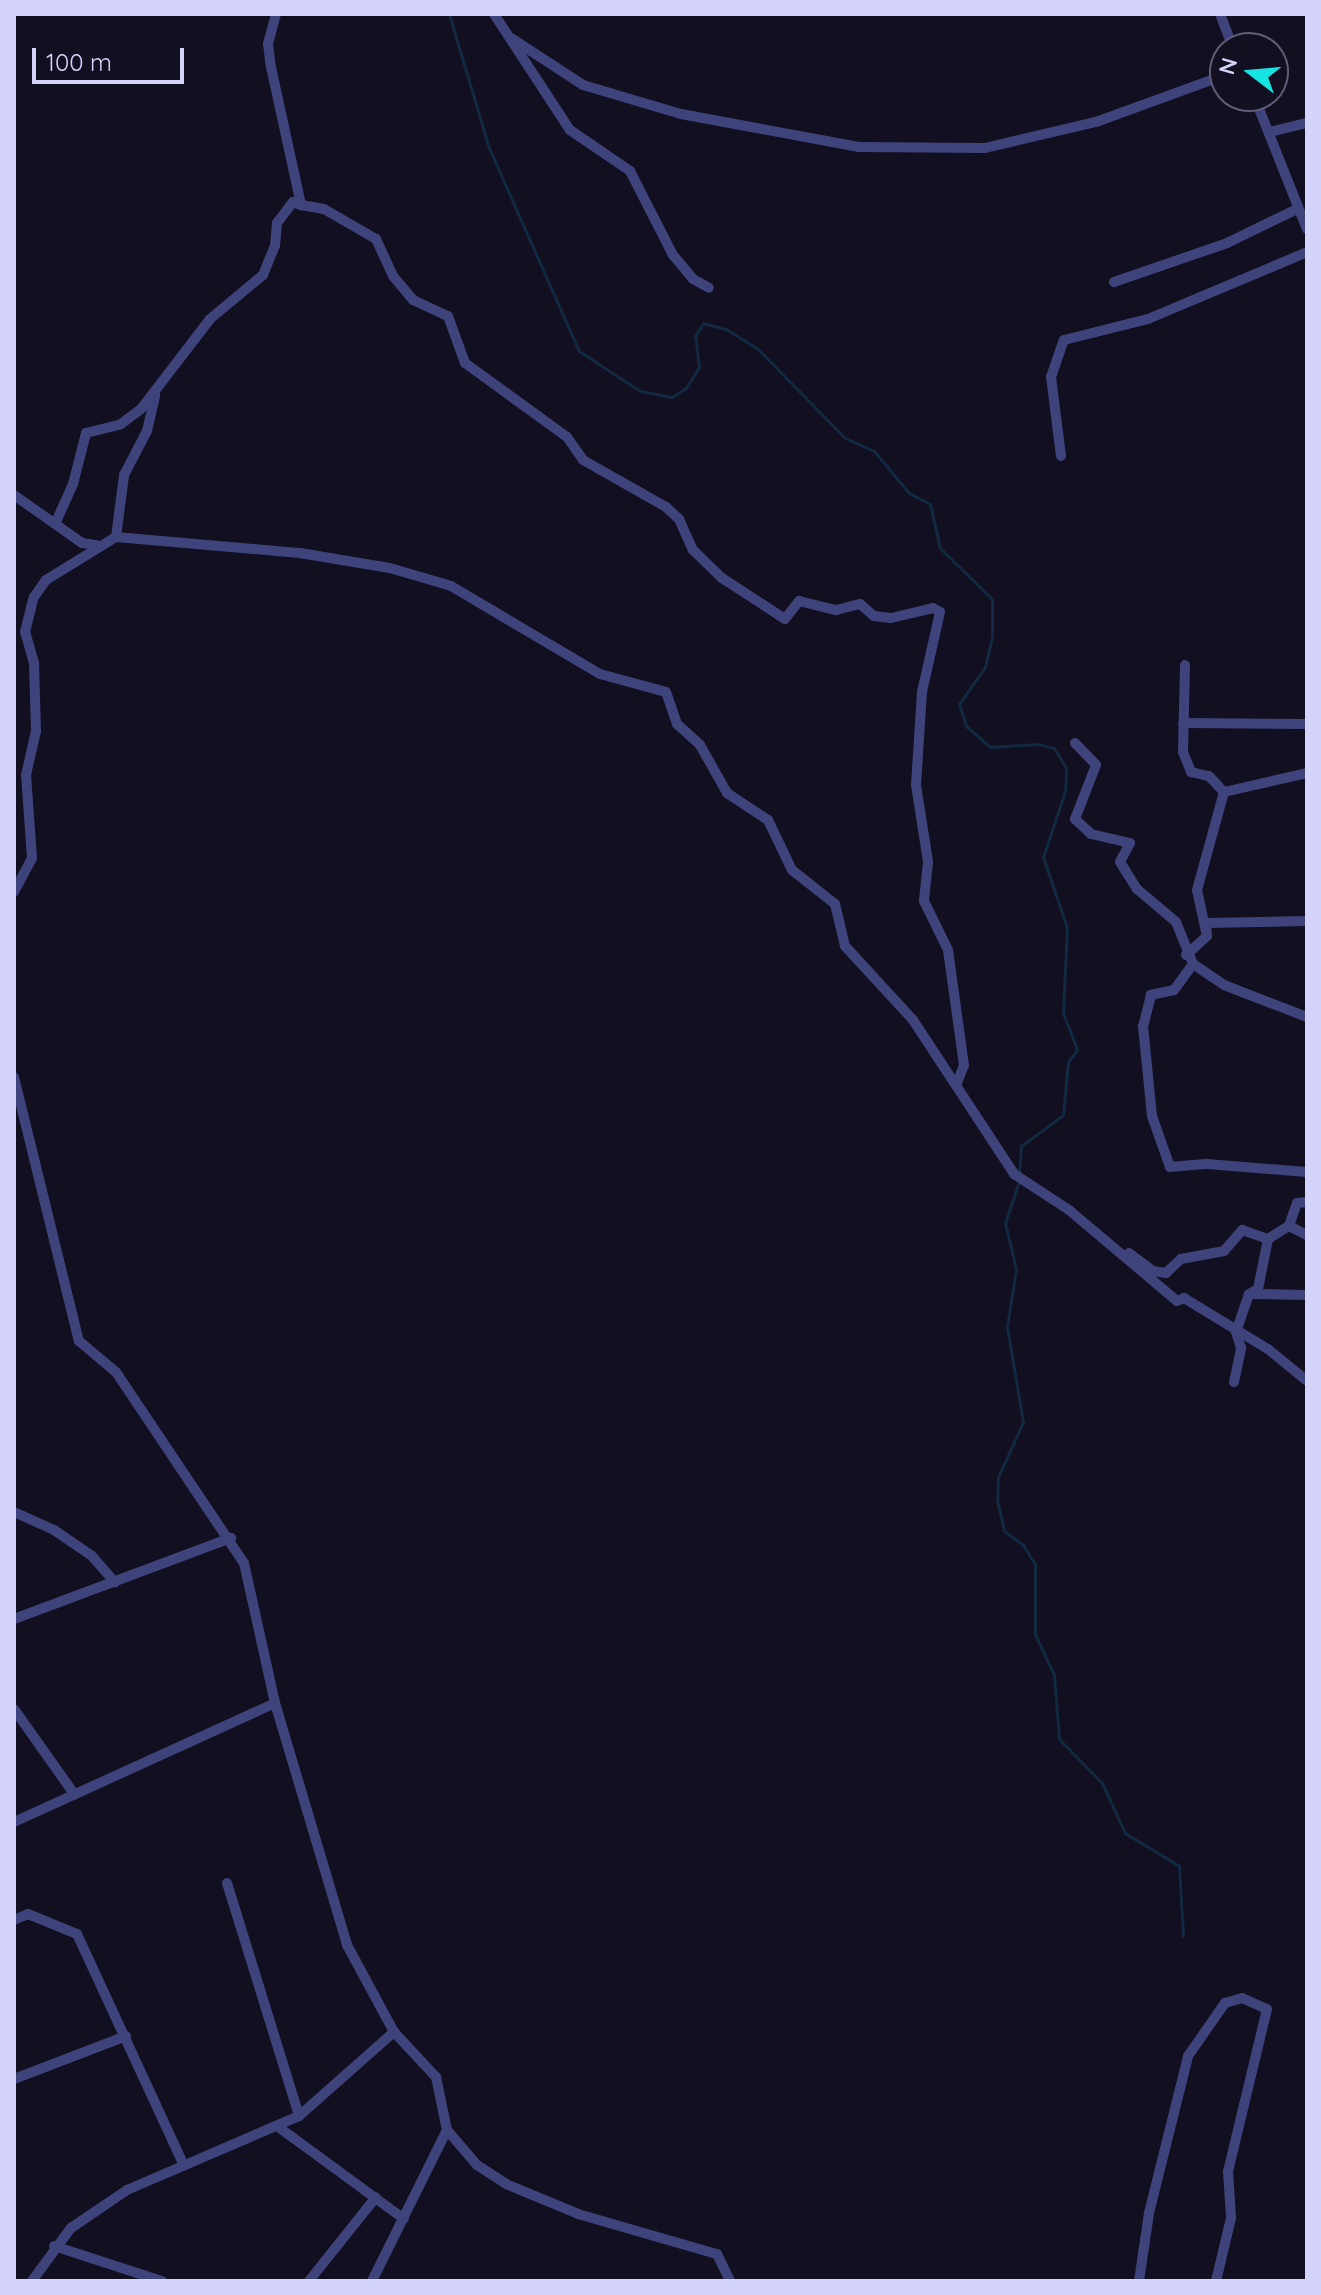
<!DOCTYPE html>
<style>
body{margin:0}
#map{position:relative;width:1321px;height:2295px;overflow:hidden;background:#110f20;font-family:Quicksand,sans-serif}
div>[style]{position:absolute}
.stream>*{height:3px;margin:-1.5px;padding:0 1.5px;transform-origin:1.5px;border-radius:1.5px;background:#122942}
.street>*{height:10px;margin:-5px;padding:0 5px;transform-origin:5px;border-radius:5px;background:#3f437b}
span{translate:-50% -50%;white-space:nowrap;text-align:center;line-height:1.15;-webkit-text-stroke:7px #110f20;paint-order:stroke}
.frame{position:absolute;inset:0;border:16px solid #d3d3fb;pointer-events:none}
.north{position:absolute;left:1209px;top:32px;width:80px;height:80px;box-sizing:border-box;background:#110f20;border:2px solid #5f5d78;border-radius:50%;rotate:286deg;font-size:22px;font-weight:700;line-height:32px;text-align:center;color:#d3d3fb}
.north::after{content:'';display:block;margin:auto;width:28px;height:36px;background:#16e4e3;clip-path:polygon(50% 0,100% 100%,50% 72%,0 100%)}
.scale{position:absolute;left:32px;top:48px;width:152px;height:36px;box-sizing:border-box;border:4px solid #d3d3fb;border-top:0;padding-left:10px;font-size:24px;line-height:28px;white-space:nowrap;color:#d3d3fb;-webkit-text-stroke:6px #110f20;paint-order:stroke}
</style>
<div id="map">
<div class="stream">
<div style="left:449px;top:14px;width:140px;rotate:73.4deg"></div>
<div style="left:489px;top:148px;width:222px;rotate:66.1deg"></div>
<div style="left:579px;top:351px;width:73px;rotate:33.3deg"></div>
<div style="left:640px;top:391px;width:33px;rotate:11deg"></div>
<div style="left:672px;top:397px;width:17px;rotate:-33deg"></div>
<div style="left:686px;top:388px;width:25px;rotate:-58deg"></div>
<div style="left:699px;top:367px;width:31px;rotate:-97deg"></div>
<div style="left:695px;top:336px;width:15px;rotate:-58deg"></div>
<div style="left:703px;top:323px;width:24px;rotate:15deg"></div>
<div style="left:726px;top:329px;width:39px;rotate:32deg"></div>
<div style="left:759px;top:350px;width:123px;rotate:45.7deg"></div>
<div style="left:845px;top:438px;width:32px;rotate:24deg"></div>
<div style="left:874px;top:451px;width:55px;rotate:50.2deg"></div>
<div style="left:909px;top:493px;width:24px;rotate:28deg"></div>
<div style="left:930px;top:504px;width:45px;rotate:77.2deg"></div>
<div style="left:940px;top:548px;width:73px;rotate:44.4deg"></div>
<div style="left:992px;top:599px;width:38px;rotate:90deg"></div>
<div style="left:992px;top:637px;width:31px;rotate:103deg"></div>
<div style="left:985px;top:667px;width:45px;rotate:125.1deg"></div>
<div style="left:959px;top:704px;width:23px;rotate:72deg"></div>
<div style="left:966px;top:726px;width:32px;rotate:41deg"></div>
<div style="left:990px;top:747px;width:48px;rotate:-3.6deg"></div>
<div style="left:1038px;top:744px;width:16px;rotate:14deg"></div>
<div style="left:1054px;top:748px;width:23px;rotate:59deg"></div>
<div style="left:1066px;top:768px;width:23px;rotate:92deg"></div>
<div style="left:1065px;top:791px;width:70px;rotate:108.4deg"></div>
<div style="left:1043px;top:857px;width:75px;rotate:71.3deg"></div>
<div style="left:1067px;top:928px;width:85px;rotate:92.7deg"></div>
<div style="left:1063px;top:1013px;width:40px;rotate:69deg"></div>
<div style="left:1077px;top:1050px;width:15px;rotate:127deg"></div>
<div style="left:1068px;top:1062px;width:53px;rotate:95.4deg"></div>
<div style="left:1063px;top:1115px;width:52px;rotate:143.6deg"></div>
<div style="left:1021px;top:1146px;width:27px;rotate:94deg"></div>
<div style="left:1019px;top:1181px;width:44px;rotate:108.4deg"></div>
<div style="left:1005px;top:1223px;width:47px;rotate:76.6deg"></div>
<div style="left:1016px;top:1269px;width:59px;rotate:98.8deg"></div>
<div style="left:1007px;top:1327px;width:96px;rotate:80.4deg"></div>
<div style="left:1023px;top:1422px;width:60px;rotate:114.4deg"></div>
<div style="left:998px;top:1477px;width:23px;rotate:92deg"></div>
<div style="left:997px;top:1500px;width:32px;rotate:77deg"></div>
<div style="left:1004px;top:1531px;width:24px;rotate:36deg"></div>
<div style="left:1023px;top:1545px;width:22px;rotate:58deg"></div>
<div style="left:1035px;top:1564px;width:70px;rotate:90deg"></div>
<div style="left:1035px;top:1634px;width:45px;rotate:65.1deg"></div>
<div style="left:1054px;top:1675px;width:64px;rotate:85.5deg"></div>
<div style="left:1059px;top:1739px;width:62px;rotate:45.7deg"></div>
<div style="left:1102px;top:1783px;width:55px;rotate:65.3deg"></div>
<div style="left:1125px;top:1833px;width:63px;rotate:31.4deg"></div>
<div style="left:1179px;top:1866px;width:70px;rotate:86.7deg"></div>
</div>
<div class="street">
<div style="left:276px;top:14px;width:31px;rotate:105deg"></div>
<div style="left:268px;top:44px;width:23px;rotate:83deg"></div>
<div style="left:271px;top:67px;width:141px;rotate:77.7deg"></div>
<div style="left:301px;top:205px;width:23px;rotate:10deg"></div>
<div style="left:324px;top:209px;width:60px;rotate:30deg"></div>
<div style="left:376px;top:239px;width:41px;rotate:65.3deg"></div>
<div style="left:393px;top:276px;width:31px;rotate:50deg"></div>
<div style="left:413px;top:300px;width:38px;rotate:25deg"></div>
<div style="left:448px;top:316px;width:50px;rotate:70.1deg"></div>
<div style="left:465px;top:363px;width:126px;rotate:36deg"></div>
<div style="left:567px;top:437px;width:28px;rotate:55deg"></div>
<div style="left:583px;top:460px;width:95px;rotate:29.5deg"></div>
<div style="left:666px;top:507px;width:18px;rotate:43deg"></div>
<div style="left:679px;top:519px;width:34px;rotate:66deg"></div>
<div style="left:693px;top:550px;width:40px;rotate:44deg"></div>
<div style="left:722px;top:578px;width:75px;rotate:33.1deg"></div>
<div style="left:785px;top:619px;width:23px;rotate:-52deg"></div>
<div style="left:799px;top:601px;width:38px;rotate:14deg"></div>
<div style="left:836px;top:610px;width:25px;rotate:-14deg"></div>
<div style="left:860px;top:604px;width:18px;rotate:41deg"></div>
<div style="left:874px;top:616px;width:17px;rotate:7deg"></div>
<div style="left:891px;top:618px;width:43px;rotate:-13.4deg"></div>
<div style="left:933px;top:608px;width:8px;rotate:30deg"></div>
<div style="left:940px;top:612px;width:82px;rotate:102.7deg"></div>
<div style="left:922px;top:692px;width:93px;rotate:93.7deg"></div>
<div style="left:916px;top:785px;width:78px;rotate:81.1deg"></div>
<div style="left:928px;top:862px;width:39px;rotate:96deg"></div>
<div style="left:924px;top:901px;width:55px;rotate:63.9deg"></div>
<div style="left:948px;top:950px;width:116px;rotate:82.1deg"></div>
<div style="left:964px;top:1065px;width:22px;rotate:111deg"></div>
<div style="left:494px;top:14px;width:139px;rotate:56.8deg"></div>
<div style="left:570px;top:130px;width:73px;rotate:34.3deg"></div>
<div style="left:630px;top:171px;width:94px;rotate:62.9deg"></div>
<div style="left:673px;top:255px;width:31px;rotate:50deg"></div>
<div style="left:693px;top:279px;width:18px;rotate:29deg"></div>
<div style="left:1220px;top:14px;width:36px;rotate:69deg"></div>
<div style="left:511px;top:38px;width:86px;rotate:33.1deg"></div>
<div style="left:583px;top:85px;width:102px;rotate:16.5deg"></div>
<div style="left:681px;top:114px;width:181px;rotate:10.5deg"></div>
<div style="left:859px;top:147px;width:126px;rotate:0.5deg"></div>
<div style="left:985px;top:148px;width:114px;rotate:-13.2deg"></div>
<div style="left:1096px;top:122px;width:137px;rotate:-20deg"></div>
<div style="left:1254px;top:96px;width:143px;rotate:68.3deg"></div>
<div style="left:1270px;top:132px;width:38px;rotate:-14deg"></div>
<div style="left:1114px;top:282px;width:120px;rotate:-19deg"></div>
<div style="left:1227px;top:243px;width:78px;rotate:-25.9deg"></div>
<div style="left:1061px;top:456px;width:80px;rotate:-97.2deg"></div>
<div style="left:1051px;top:377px;width:39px;rotate:-71deg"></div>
<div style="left:1064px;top:340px;width:87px;rotate:-14deg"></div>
<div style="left:1148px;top:319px;width:173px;rotate:-22.8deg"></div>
<div style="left:14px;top:495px;width:83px;rotate:35.2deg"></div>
<div style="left:82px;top:543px;width:15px;rotate:8deg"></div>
<div style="left:56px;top:522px;width:42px;rotate:-65.9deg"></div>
<div style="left:73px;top:484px;width:53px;rotate:-75.7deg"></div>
<div style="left:86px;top:433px;width:36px;rotate:-14deg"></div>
<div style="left:121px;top:424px;width:25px;rotate:-37deg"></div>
<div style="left:141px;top:409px;width:113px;rotate:-52.5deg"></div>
<div style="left:210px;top:319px;width:69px;rotate:-39.7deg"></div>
<div style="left:263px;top:275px;width:31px;rotate:-68deg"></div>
<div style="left:275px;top:246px;width:23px;rotate:-85deg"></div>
<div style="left:277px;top:223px;width:26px;rotate:-53deg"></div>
<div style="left:293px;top:202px;width:9px;rotate:21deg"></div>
<div style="left:116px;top:537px;width:63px;rotate:-82.6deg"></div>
<div style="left:124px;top:475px;width:50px;rotate:-62.4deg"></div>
<div style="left:147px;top:431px;width:37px;rotate:-77deg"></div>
<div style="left:1185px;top:665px;width:87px;rotate:91.3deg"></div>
<div style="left:1183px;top:752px;width:22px;rotate:68deg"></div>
<div style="left:1191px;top:772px;width:18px;rotate:13deg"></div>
<div style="left:1209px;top:776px;width:22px;rotate:47deg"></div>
<div style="left:1183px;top:723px;width:124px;rotate:0.5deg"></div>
<div style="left:1075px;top:743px;width:30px;rotate:46deg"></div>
<div style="left:1096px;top:765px;width:58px;rotate:111.3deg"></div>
<div style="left:1075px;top:819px;width:22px;rotate:43deg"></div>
<div style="left:1091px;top:834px;width:40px;rotate:13deg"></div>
<div style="left:1130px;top:843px;width:21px;rotate:118deg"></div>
<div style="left:1120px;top:862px;width:32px;rotate:58deg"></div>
<div style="left:1137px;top:889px;width:51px;rotate:40.2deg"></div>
<div style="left:1176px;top:922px;width:45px;rotate:68deg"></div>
<div style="left:1193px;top:964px;width:37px;rotate:34deg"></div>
<div style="left:1224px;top:985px;width:89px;rotate:21.1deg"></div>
<div style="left:1224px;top:792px;width:85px;rotate:-12.9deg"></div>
<div style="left:14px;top:892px;width:38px;rotate:-62deg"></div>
<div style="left:32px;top:858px;width:83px;rotate:-94.1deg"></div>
<div style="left:26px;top:775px;width:45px;rotate:-77.2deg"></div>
<div style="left:36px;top:731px;width:68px;rotate:-91.7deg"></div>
<div style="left:34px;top:663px;width:32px;rotate:-106deg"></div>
<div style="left:25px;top:632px;width:36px;rotate:-76deg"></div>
<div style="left:34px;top:597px;width:21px;rotate:-55deg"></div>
<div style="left:46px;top:580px;width:82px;rotate:-31.6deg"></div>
<div style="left:116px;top:537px;width:185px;rotate:5deg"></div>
<div style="left:300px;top:553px;width:91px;rotate:9.5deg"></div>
<div style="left:390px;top:568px;width:64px;rotate:16.4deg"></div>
<div style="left:451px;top:586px;width:173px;rotate:30.6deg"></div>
<div style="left:600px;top:674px;width:68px;rotate:15.3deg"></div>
<div style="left:666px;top:692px;width:34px;rotate:71deg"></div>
<div style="left:677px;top:724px;width:31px;rotate:42deg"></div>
<div style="left:700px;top:745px;width:55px;rotate:60.6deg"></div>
<div style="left:727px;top:793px;width:49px;rotate:33.4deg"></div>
<div style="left:768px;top:820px;width:55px;rotate:64.4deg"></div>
<div style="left:792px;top:870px;width:55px;rotate:38.3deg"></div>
<div style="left:835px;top:904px;width:43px;rotate:76.6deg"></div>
<div style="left:845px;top:946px;width:100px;rotate:47.4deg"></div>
<div style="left:913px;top:1020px;width:184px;rotate:56.7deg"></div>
<div style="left:1014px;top:1174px;width:66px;rotate:33.2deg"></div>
<div style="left:1069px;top:1210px;width:141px;rotate:40.1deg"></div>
<div style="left:1177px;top:1301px;width:8px;rotate:-23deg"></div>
<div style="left:1184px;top:1298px;width:98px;rotate:31.3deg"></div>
<div style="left:1268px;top:1349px;width:50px;rotate:39.4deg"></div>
<div style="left:1207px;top:936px;width:47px;rotate:-102.3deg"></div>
<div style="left:1197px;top:890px;width:102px;rotate:-74.6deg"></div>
<div style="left:1186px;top:955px;width:28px;rotate:-42deg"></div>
<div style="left:1207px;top:936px;width:13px;rotate:-94deg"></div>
<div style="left:1206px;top:923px;width:101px;rotate:-1.1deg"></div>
<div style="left:1193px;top:964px;width:32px;rotate:126deg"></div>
<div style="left:1174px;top:990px;width:24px;rotate:168deg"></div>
<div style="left:1151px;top:995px;width:32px;rotate:104deg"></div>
<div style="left:1143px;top:1026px;width:90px;rotate:84.3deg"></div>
<div style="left:1152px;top:1116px;width:54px;rotate:70.6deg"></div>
<div style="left:1170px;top:1167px;width:37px;rotate:-5deg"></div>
<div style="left:1207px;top:1164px;width:100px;rotate:4.6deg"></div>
<div style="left:14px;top:1077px;width:272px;rotate:76.2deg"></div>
<div style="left:79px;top:1341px;width:48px;rotate:40deg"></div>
<div style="left:116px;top:1372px;width:230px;rotate:56.2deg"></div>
<div style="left:244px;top:1563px;width:143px;rotate:77.5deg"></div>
<div style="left:275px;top:1703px;width:252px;rotate:73.4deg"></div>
<div style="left:347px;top:1945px;width:99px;rotate:61.6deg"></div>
<div style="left:394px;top:2032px;width:62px;rotate:47deg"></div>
<div style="left:436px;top:2077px;width:54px;rotate:78.3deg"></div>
<div style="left:447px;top:2130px;width:46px;rotate:49.4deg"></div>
<div style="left:477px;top:2165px;width:35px;rotate:33deg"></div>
<div style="left:506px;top:2184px;width:78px;rotate:22.6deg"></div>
<div style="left:578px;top:2214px;width:145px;rotate:16.1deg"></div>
<div style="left:717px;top:2254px;width:30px;rotate:64deg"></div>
<div style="left:1289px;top:1226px;width:24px;rotate:-71deg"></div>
<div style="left:1297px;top:1203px;width:10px;rotate:-6deg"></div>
<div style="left:1129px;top:1253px;width:30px;rotate:37deg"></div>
<div style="left:1153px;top:1271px;width:13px;rotate:9deg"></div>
<div style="left:1166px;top:1273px;width:21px;rotate:-43deg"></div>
<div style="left:1181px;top:1259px;width:44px;rotate:-10.5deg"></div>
<div style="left:1224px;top:1251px;width:28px;rotate:-49deg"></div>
<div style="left:1242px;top:1230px;width:28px;rotate:19deg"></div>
<div style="left:1268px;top:1239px;width:25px;rotate:-32deg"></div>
<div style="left:1289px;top:1226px;width:20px;rotate:27deg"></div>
<div style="left:1251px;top:1294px;width:56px;rotate:1deg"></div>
<div style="left:1234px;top:1382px;width:35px;rotate:-78deg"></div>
<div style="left:1241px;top:1348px;width:17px;rotate:-107deg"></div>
<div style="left:1236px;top:1332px;width:40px;rotate:-71.1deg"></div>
<div style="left:1249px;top:1294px;width:10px;rotate:-29deg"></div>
<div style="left:1258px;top:1289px;width:51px;rotate:-78.7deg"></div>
<div style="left:14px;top:1512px;width:44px;rotate:24.2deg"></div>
<div style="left:54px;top:1530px;width:46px;rotate:34.4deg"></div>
<div style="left:92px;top:1556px;width:35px;rotate:49deg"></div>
<div style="left:14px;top:1619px;width:232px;rotate:-20.5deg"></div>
<div style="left:14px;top:1709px;width:105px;rotate:54.7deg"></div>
<div style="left:14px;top:1822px;width:287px;rotate:-24.5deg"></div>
<div style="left:227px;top:1883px;width:244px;rotate:72.8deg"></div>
<div style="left:14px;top:1920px;width:15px;rotate:-23deg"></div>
<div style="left:28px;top:1914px;width:53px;rotate:22.2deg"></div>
<div style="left:77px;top:1934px;width:255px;rotate:65.2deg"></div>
<div style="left:14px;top:2079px;width:120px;rotate:-21deg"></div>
<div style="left:277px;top:2126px;width:157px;rotate:36.2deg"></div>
<div style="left:54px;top:2246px;width:114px;rotate:18deg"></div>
<div style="left:32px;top:2281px;width:66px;rotate:-53.7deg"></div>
<div style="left:71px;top:2228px;width:68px;rotate:-34.2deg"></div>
<div style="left:127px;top:2190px;width:187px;rotate:-23.3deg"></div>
<div style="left:299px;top:2116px;width:127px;rotate:-41.5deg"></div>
<div style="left:309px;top:2281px;width:107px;rotate:-51.4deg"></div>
<div style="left:372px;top:2281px;width:169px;rotate:-63.6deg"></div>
<div style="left:1139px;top:2281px;width:69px;rotate:-81.6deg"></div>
<div style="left:1149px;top:2213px;width:162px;rotate:-76deg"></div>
<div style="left:1188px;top:2056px;width:65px;rotate:-55.1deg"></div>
<div style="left:1225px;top:2003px;width:18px;rotate:-16deg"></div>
<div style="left:1242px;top:1998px;width:27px;rotate:24deg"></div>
<div style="left:1267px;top:2009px;width:167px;rotate:103.5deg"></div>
<div style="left:1228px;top:2171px;width:47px;rotate:86.3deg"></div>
<div style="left:1231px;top:2218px;width:65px;rotate:103.4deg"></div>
</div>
<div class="frame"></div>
<div class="north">N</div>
<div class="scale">100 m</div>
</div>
